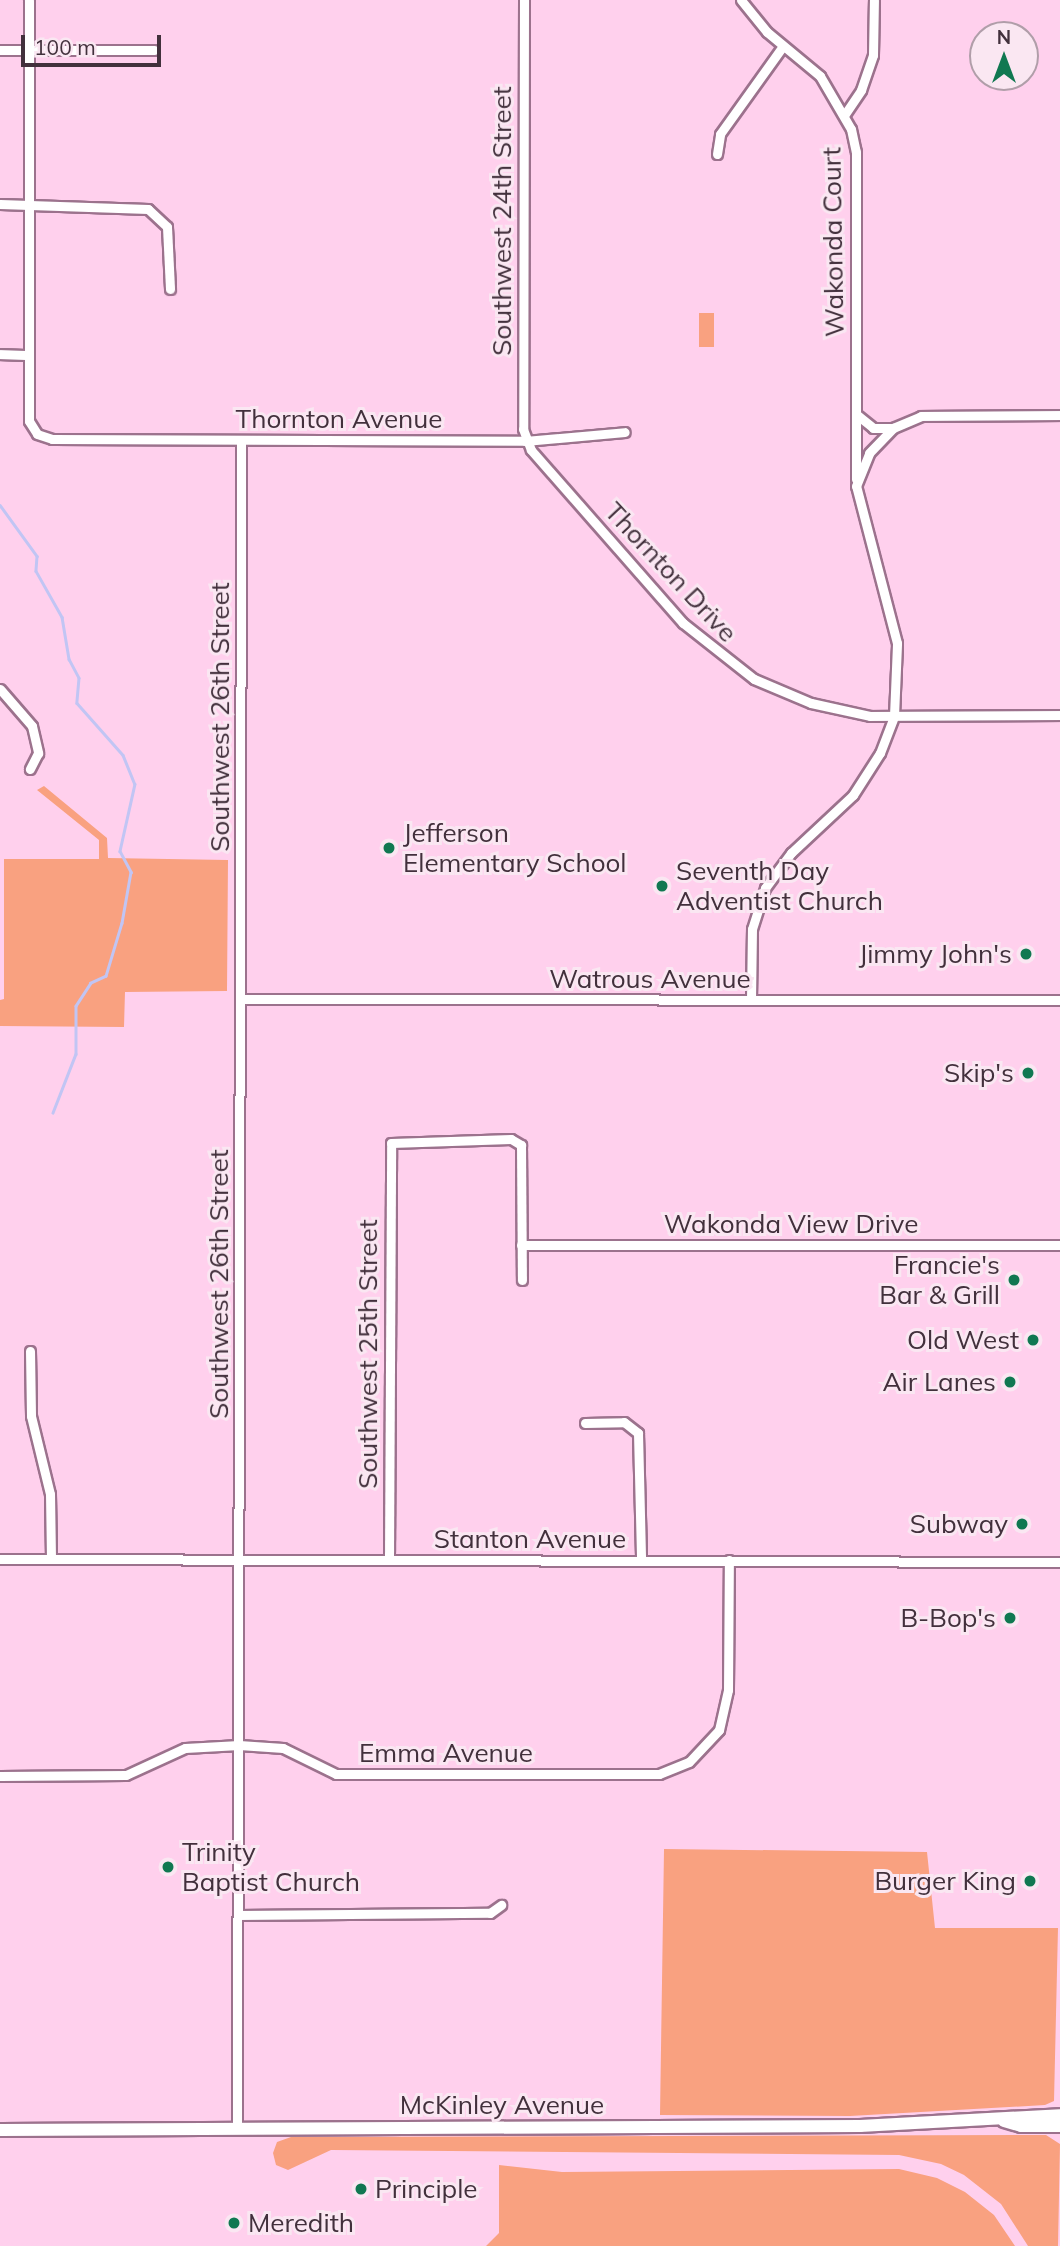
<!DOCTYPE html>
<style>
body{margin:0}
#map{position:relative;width:1060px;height:2246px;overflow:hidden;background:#ffd0ed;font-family:Mulish,sans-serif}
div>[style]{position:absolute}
.green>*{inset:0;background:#f9a180;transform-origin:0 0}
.stream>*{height:2.5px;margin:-1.25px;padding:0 1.25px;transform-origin:1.25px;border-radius:1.25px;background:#c1c5f4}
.roads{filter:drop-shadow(2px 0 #9c728d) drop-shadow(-2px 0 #9c728d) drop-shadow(0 2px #9c728d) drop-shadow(0 -2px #9c728d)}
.minor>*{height:9px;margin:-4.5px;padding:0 4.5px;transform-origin:4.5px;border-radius:4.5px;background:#fff}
.secondary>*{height:12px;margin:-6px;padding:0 6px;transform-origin:6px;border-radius:6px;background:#fff}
.dots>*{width:19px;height:19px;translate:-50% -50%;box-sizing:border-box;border:4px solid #fae7f2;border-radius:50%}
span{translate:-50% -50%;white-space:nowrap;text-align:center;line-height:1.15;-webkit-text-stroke:6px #fae7f2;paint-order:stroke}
.street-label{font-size:26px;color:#42303c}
.poi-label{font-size:26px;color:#42303c}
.left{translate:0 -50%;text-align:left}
.right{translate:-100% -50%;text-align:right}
.north{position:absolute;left:969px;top:21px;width:70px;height:70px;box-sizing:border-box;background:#fae7f2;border:2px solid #b09ea9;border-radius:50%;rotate:0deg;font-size:19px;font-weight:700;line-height:28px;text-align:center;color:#42303c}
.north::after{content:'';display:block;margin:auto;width:24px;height:32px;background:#107851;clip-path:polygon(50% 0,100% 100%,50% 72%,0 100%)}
.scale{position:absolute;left:21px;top:35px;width:140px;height:32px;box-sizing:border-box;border:4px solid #42303c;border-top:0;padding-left:9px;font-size:21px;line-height:24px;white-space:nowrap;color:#42303c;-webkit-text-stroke:5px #fae7f2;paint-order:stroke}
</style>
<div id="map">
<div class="green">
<div style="left:699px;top:313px;width:15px;height:34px"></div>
<div style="clip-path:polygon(44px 786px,107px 838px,108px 858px,228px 860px,227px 991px,125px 992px,124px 1027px,0 1026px,0 1000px,4px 999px,4px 859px,99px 859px,99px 840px,37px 790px)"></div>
<div style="clip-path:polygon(664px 1849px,927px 1852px,935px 1928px,1058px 1928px,1054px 2101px,1045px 2105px,850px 2116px,660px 2115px)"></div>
<div style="clip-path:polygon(1046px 2135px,1060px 2144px,1058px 2246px,1028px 2246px,1001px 2204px,964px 2175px,941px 2164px,899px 2155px,331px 2150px,288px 2170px,276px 2165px,273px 2153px,277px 2142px,291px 2137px)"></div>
<div style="clip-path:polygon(499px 2165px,562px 2172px,899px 2169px,937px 2178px,965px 2192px,994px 2215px,1015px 2246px,486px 2246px,499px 2233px)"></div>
</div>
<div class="stream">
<div style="left:0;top:505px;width:63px;rotate:54deg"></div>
<div style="left:37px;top:556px;width:15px;rotate:94deg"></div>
<div style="left:36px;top:571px;width:53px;rotate:60.5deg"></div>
<div style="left:62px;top:617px;width:43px;rotate:80.5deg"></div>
<div style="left:69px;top:659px;width:21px;rotate:62deg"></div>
<div style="left:79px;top:678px;width:25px;rotate:95deg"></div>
<div style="left:77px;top:703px;width:69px;rotate:48.5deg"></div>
<div style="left:123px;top:755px;width:31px;rotate:68deg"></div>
<div style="left:135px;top:784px;width:69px;rotate:102.6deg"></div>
<div style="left:120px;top:851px;width:24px;rotate:62deg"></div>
<div style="left:131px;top:872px;width:52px;rotate:100deg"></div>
<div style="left:122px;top:923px;width:55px;rotate:106.8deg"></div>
<div style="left:106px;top:976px;width:17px;rotate:155deg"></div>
<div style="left:91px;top:983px;width:27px;rotate:123deg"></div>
<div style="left:76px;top:1006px;width:48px;rotate:90deg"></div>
<div style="left:76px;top:1054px;width:63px;rotate:111.3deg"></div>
</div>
<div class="roads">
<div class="minor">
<div style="left:29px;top:0;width:421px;rotate:90deg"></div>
<div style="left:29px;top:421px;width:15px;rotate:58deg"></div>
<div style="left:37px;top:434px;width:16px;rotate:18deg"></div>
<div style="left:52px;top:439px;width:473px;rotate:0.2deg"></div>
<div style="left:525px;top:441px;width:100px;rotate:-5.1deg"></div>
<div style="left:524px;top:0;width:429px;rotate:90.1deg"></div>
<div style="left:523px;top:429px;width:22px;rotate:69deg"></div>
<div style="left:531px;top:450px;width:230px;rotate:48.7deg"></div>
<div style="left:683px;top:623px;width:90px;rotate:38.3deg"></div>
<div style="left:754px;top:679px;width:62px;rotate:22.8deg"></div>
<div style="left:811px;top:703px;width:60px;rotate:12.4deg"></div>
<div style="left:870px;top:716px;width:190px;rotate:-0.3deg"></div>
<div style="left:741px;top:0;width:41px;rotate:50.9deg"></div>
<div style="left:767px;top:32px;width:69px;rotate:39.7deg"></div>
<div style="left:820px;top:76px;width:61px;rotate:59.7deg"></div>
<div style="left:851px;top:129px;width:24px;rotate:78deg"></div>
<div style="left:856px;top:152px;width:327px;rotate:90deg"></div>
<div style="left:0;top:50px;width:154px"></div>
<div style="left:845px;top:114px;width:29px;rotate:-56deg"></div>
<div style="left:861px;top:90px;width:37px;rotate:-71deg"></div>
<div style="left:873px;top:55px;width:55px;rotate:-89deg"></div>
<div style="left:717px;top:154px;width:20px;rotate:-81deg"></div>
<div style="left:720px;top:134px;width:108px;rotate:-54.4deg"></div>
<div style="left:0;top:204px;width:148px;rotate:1.9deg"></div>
<div style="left:148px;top:209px;width:26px;rotate:43deg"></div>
<div style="left:167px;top:227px;width:62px;rotate:87.2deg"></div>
<div style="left:0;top:354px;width:28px;rotate:2deg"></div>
<div style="left:856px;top:414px;width:22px;rotate:39deg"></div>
<div style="left:873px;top:428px;width:17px"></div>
<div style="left:0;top:689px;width:49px;rotate:49.1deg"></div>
<div style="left:32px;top:726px;width:28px;rotate:77deg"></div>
<div style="left:38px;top:753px;width:18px;rotate:117deg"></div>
<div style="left:241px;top:999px;width:819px;rotate:0.07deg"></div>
<div style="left:751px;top:1000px;width:71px;rotate:-89.2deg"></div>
<div style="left:752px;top:929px;width:43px;rotate:-72.4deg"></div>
<div style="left:765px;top:888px;width:44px;rotate:-53.4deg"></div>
<div style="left:791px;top:853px;width:85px;rotate:-43.1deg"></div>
<div style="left:853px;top:795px;width:50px;rotate:-57.3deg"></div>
<div style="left:880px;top:753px;width:40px;rotate:-69deg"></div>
<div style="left:894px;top:716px;width:73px;rotate:-87.6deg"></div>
<div style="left:897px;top:643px;width:162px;rotate:-104.6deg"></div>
<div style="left:856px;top:486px;width:35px;rotate:-68deg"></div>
<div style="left:869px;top:453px;width:35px;rotate:-46deg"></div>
<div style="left:893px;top:428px;width:30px;rotate:-23deg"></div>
<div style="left:921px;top:416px;width:139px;rotate:-0.4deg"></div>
<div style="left:521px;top:1245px;width:539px"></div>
<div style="left:30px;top:1351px;width:65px;rotate:89.1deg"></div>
<div style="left:31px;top:1416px;width:80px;rotate:76.3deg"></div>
<div style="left:50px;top:1494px;width:65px;rotate:89.1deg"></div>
<div style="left:585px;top:1423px;width:39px;rotate:-1deg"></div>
<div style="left:624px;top:1422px;width:18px;rotate:38deg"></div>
<div style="left:638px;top:1433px;width:127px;rotate:88.6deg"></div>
<div style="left:0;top:1559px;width:1060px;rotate:0.16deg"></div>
<div style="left:389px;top:1559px;width:416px;rotate:-89.7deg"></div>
<div style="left:391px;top:1143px;width:120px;rotate:-1.9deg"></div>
<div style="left:511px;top:1139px;width:12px;rotate:31deg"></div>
<div style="left:521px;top:1145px;width:135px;rotate:89.6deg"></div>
<div style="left:0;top:1776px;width:126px;rotate:-0.5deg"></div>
<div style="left:126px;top:1775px;width:65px;rotate:-24.6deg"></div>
<div style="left:185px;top:1748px;width:54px;rotate:-3.2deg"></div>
<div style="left:239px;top:1745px;width:44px;rotate:3.9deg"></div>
<div style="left:283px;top:1748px;width:59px;rotate:26.1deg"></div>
<div style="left:336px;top:1774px;width:323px"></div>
<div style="left:659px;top:1774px;width:32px;rotate:-22deg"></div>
<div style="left:689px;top:1762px;width:44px;rotate:-46.8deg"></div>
<div style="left:719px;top:1730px;width:41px;rotate:-77.3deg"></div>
<div style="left:728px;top:1690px;width:130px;rotate:-89.6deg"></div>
<div style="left:238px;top:1915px;width:252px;rotate:-0.5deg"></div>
<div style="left:490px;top:1913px;width:14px;rotate:-36deg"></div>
<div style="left:237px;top:2129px;width:1689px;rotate:-89.86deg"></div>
</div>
<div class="secondary">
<div style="left:1004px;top:2121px;width:18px;rotate:16deg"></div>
<div style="left:1021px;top:2126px;width:39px"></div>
<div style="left:0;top:2130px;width:860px;rotate:-0.27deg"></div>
<div style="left:860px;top:2126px;width:200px;rotate:-3.1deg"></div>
</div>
</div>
<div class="dots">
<div style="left:389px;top:848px;background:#107851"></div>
<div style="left:662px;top:886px;background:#107851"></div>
<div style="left:1026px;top:954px;background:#107851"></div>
<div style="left:1028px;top:1073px;background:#107851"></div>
<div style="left:1014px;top:1280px;background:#107851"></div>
<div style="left:1033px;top:1340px;background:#107851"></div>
<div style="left:1010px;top:1382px;background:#107851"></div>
<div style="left:1022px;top:1524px;background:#107851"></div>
<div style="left:1010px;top:1618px;background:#107851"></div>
<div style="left:168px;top:1867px;background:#107851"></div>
<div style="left:1030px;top:1881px;background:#107851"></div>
<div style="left:361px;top:2189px;background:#107851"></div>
<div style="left:234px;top:2223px;background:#107851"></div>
</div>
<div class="street-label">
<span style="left:502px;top:221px;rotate:-90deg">Southwest 24th Street</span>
<span style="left:833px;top:242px;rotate:-91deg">Wakonda Court</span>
<span style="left:339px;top:419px">Thornton Avenue</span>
<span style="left:671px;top:572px;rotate:47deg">Thornton Drive</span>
<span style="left:220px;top:717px;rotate:-90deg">Southwest 26th Street</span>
<span style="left:650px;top:979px">Watrous Avenue</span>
<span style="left:791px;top:1224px">Wakonda View Drive</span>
<span style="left:219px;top:1284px;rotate:-90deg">Southwest 26th Street</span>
<span style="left:368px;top:1354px;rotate:-90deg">Southwest 25th Street</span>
<span style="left:530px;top:1539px">Stanton Avenue</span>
<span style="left:446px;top:1753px">Emma Avenue</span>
<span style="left:502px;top:2105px">McKinley Avenue</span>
</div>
<div class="poi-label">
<span class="left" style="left:403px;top:848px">Jefferson<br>Elementary School</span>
<span class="left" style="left:676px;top:886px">Seventh Day<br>Adventist Church</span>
<span class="right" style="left:1012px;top:954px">Jimmy John's</span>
<span class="right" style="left:1014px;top:1073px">Skip's</span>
<span class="right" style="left:1000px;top:1280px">Francie's<br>Bar &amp; Grill</span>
<span class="right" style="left:1019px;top:1340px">Old West</span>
<span class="right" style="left:996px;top:1382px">Air Lanes</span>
<span class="right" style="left:1008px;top:1524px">Subway</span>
<span class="right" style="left:996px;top:1618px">B-Bop's</span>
<span class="left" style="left:182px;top:1867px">Trinity<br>Baptist Church</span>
<span class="right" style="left:1016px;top:1881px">Burger King</span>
<span class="left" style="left:375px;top:2189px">Principle</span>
<span class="left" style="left:248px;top:2223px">Meredith</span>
</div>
<div class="north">N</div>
<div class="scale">100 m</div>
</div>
